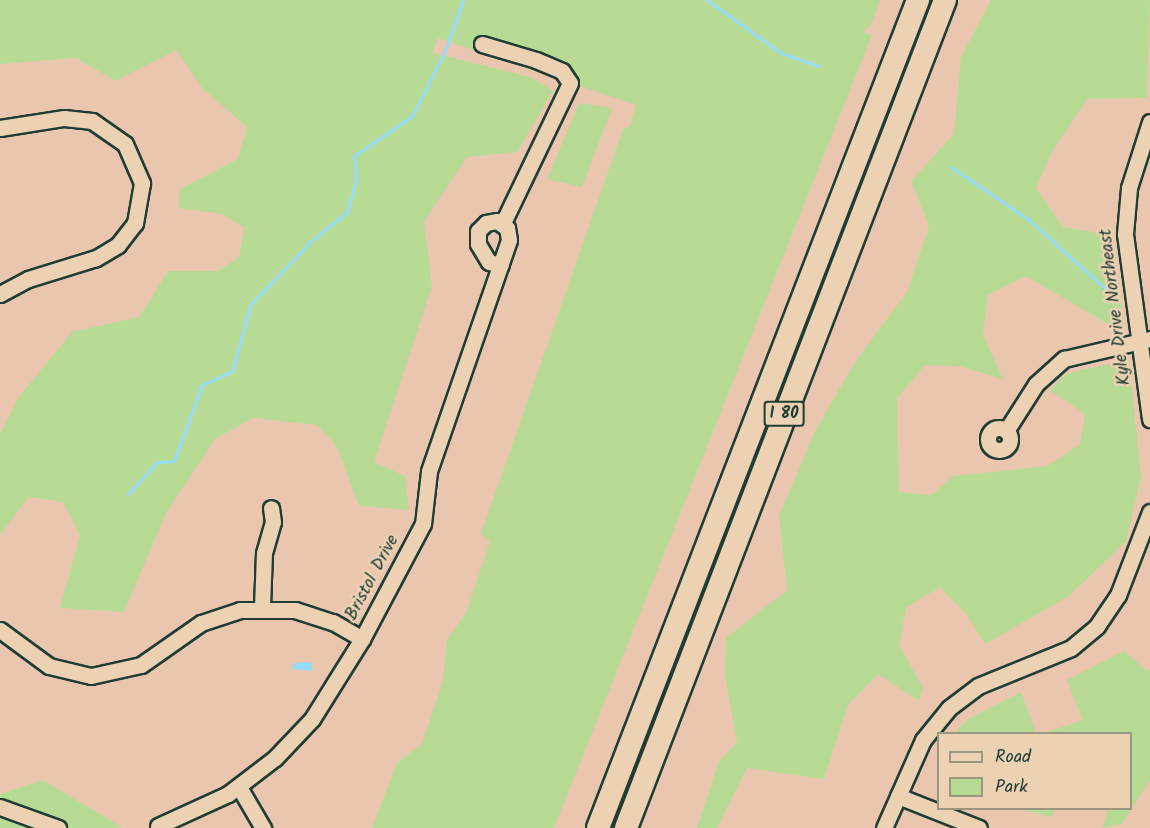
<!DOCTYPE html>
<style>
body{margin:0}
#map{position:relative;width:1150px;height:828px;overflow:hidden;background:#ebc6af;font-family:Kalam,sans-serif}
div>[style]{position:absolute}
.green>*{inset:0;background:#b7db95}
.water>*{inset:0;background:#96dcf8}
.stream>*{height:3px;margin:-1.5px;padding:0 1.5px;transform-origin:1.5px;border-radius:1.5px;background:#96dcf8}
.roads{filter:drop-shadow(2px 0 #1f3d34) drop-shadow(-2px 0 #1f3d34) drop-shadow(0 2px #1f3d34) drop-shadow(0 -2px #1f3d34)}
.minor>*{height:15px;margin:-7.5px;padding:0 7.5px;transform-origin:7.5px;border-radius:7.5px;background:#ecd1b3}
.minor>.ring{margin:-7.5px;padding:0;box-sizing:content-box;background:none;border:15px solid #ecd1b3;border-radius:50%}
.highway>*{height:22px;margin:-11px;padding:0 11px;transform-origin:11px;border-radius:11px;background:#ecd1b3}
span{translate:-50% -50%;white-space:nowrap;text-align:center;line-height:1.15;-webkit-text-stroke:5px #ecd1b3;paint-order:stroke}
.shield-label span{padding:2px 4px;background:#ecd1b3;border:2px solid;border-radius:4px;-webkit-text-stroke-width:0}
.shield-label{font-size:16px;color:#1f3d34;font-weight:700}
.street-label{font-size:18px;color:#1f3d34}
.legend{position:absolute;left:937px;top:732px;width:195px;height:78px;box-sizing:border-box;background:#ecd1b3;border:2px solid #9a9680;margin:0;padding:8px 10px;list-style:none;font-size:18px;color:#1f3d34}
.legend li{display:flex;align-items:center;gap:12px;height:30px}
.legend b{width:30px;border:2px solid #9a9680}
</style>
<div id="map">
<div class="green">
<div style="clip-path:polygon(0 0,880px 0,871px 25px,863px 32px,872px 35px,554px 828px,372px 828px,397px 763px,422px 744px,443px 681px,447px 640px,466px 613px,490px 541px,481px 534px,623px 129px,630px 126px,636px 105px,438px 38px,433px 53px,530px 77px,553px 91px,517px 152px,467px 157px,424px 221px,432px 286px,374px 462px,405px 476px,409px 510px,359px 506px,336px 445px,317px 425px,254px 418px,216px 438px,166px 513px,124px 612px,60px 608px,80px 535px,63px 502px,29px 497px,0 535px,0 434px,18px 398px,72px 332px,139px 317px,168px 271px,218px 271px,239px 257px,244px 227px,222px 214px,178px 208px,180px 189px,238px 159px,247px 127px,203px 89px,176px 50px,115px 81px,76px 58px,0 64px)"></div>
<div style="clip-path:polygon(991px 0,1150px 0,1147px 98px,1087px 99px,1053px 150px,1036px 188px,1063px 227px,1113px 235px,1125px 334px,1026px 276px,988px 295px,983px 335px,1003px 379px,959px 366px,925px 365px,897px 398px,899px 492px,932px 495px,953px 476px,1048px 466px,1080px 444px,1085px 414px,1049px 390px,1068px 373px,1129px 360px,1141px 477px,1126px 541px,1069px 596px,985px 644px,967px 615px,940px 587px,906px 607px,899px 645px,923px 688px,919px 701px,878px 674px,848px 705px,824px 779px,747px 768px,717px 828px,697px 828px,719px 761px,737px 742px,725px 676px,726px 638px,787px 590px,779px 516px,816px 429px,857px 359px,907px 292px,929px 226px,911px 181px,954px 134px,961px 57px)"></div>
<div style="clip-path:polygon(579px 103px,612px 108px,582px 187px,547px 179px)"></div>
<div style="clip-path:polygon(1124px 651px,1147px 671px,1150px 669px,1150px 780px,1122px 824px,1103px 828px,1108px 809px,1130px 808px,1130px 734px,1045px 733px,1082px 720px,1067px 680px)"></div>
<div style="clip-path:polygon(1021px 692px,1036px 733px,955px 733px,968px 719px)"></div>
<div style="clip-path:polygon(43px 780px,123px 828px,0 828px,0 794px)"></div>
<div style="clip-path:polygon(1019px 809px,1055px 808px,1055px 809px,1051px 817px)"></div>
</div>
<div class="water">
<div style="clip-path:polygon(311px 662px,312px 671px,292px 669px,294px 663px)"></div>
</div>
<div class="stream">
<div style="left:707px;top:0;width:91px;rotate:35.6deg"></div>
<div style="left:781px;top:53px;width:40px;rotate:18.9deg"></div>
<div style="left:951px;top:167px;width:94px;rotate:34.2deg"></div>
<div style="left:1029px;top:220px;width:108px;rotate:42deg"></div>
<div style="left:128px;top:494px;width:43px;rotate:-47.8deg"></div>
<div style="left:157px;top:462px;width:17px;rotate:-3deg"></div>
<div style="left:174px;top:461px;width:81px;rotate:-69.8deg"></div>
<div style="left:202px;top:385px;width:33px;rotate:-25deg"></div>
<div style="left:232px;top:371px;width:70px;rotate:-74.2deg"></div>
<div style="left:251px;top:304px;width:84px;rotate:-46.4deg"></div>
<div style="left:309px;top:243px;width:49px;rotate:-39.2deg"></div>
<div style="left:347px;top:212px;width:33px;rotate:-74deg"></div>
<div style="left:356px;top:180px;width:24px;rotate:-95deg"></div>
<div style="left:354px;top:156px;width:70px;rotate:-34.6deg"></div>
<div style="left:412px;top:116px;width:76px;rotate:-63.4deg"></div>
<div style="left:446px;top:48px;width:51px;rotate:-70.5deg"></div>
</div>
<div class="roads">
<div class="minor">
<div style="left:482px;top:44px;width:56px;rotate:16.5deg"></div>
<div style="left:536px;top:60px;width:28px;rotate:23deg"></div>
<div style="left:562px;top:71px;width:14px;rotate:56deg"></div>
<div style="left:570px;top:83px;width:157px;rotate:115.6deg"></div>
<div style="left:1150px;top:122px;width:69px;rotate:107.7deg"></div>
<div style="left:1129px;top:188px;width:46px;rotate:95deg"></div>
<div style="left:1125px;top:234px;width:187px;rotate:82.3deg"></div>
<div style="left:0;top:128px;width:65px;rotate:-8.9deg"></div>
<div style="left:64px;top:118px;width:28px;rotate:6deg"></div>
<div style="left:92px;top:121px;width:40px;rotate:34.9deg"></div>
<div style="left:125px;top:144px;width:43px;rotate:66.4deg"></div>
<div style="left:142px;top:183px;width:41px;rotate:99.9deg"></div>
<div style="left:135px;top:223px;width:28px;rotate:128deg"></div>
<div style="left:118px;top:245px;width:26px;rotate:149deg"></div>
<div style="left:96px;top:258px;width:71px;rotate:162.8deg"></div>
<div style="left:28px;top:279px;width:32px;rotate:152deg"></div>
<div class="ring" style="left:988px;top:428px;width:7px;height:7px"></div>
<div style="left:1006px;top:431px;width:56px;rotate:-57.4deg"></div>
<div style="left:1036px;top:384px;width:38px;rotate:-42deg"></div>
<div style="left:1064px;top:359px;width:88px;rotate:-13.1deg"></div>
<div style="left:262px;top:607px;width:54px;rotate:-87.9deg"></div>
<div style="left:264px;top:553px;width:32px;rotate:-74deg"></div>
<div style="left:273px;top:522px;width:14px;rotate:-98deg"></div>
<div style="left:0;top:630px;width:61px;rotate:36.3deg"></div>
<div style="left:49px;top:666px;width:43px;rotate:13.4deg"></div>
<div style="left:91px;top:676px;width:51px;rotate:-12.4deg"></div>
<div style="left:141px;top:665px;width:73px;rotate:-35deg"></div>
<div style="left:201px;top:623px;width:41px;rotate:-18.4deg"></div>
<div style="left:240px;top:610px;width:55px"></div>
<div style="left:295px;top:610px;width:40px;rotate:18deg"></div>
<div style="left:333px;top:622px;width:34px;rotate:30deg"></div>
<div style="left:239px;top:787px;width:48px;rotate:59.7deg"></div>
<div style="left:898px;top:796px;width:87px;rotate:21.6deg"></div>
<div style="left:0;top:807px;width:62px;rotate:19.9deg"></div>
<div style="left:158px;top:826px;width:77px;rotate:-24.6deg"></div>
<div style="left:228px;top:794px;width:59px;rotate:-37.5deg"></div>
<div style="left:275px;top:758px;width:54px;rotate:-46.5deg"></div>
<div style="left:312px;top:719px;width:94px;rotate:-58deg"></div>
<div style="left:362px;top:639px;width:130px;rotate:-62.1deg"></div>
<div style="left:423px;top:524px;width:53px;rotate:-83.5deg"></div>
<div style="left:429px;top:471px;width:244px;rotate:-70.9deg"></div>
<div style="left:509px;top:240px;width:12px;rotate:-99deg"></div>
<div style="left:507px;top:228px;width:12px;rotate:-145deg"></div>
<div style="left:497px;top:221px;width:11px;rotate:170deg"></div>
<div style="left:486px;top:223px;width:11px;rotate:135deg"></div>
<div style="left:478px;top:231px;width:13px;rotate:90deg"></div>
<div style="left:478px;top:244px;width:21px;rotate:59deg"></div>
<div style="left:489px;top:262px;width:12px;rotate:14deg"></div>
<div style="left:884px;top:828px;width:96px;rotate:-66.1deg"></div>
<div style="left:923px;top:740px;width:41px;rotate:-50.9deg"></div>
<div style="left:949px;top:708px;width:36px;rotate:-37deg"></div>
<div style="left:978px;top:686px;width:100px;rotate:-22.2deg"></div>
<div style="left:1071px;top:648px;width:34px;rotate:-40deg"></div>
<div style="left:1097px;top:626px;width:37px;rotate:-56deg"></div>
<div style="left:1118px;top:595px;width:89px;rotate:-68.9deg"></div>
</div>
<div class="highway">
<div style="left:598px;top:828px;width:888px;rotate:-68.87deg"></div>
<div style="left:626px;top:828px;width:887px;rotate:-68.93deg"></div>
</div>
</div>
<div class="shield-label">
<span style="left:784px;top:414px">I 80</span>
</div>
<div class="street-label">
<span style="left:1116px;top:307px;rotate:-97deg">Kyle Drive Northeast</span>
<span style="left:373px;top:578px;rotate:-62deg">Bristol Drive</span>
</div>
<ul class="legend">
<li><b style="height:8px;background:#ecd1b3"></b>Road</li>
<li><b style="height:16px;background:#b7db95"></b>Park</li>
</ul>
</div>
